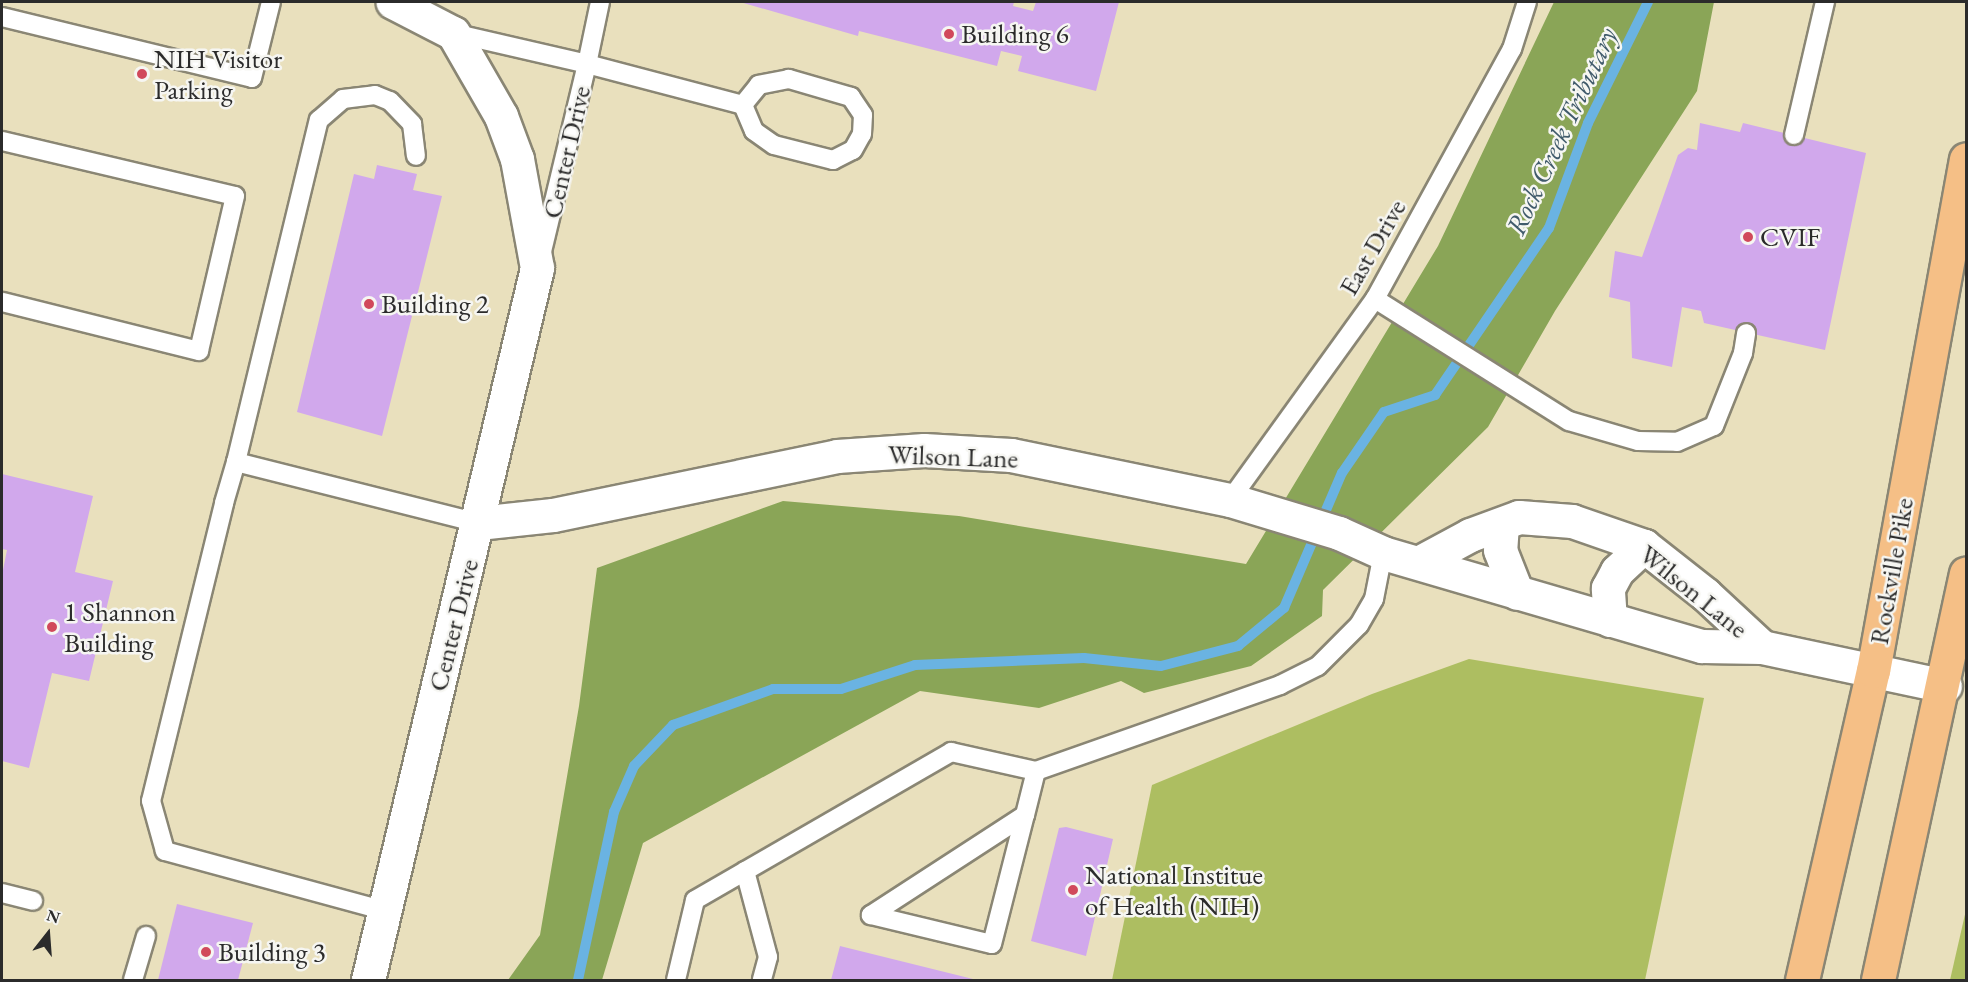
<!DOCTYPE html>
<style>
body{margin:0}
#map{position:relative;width:1968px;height:982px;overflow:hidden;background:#e9e0bd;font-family:"EB Garamond",serif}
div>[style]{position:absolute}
.green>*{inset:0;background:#adbe61}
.forest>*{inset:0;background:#8aa557}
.stream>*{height:10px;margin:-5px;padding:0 5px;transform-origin:5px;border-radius:5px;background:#6ab3e2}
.building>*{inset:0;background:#d1a8ec}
.roads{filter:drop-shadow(2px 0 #8a8674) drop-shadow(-2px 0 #8a8674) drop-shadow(0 2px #8a8674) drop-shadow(0 -2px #8a8674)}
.lane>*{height:18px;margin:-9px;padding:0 9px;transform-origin:9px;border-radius:9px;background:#fff}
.street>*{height:33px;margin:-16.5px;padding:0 16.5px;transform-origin:16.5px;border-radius:16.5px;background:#fff}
.primary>*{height:33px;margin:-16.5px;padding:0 16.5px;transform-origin:16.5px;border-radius:16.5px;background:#f5bf86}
.dots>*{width:16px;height:16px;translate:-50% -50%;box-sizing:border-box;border:3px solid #f6f6f2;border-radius:50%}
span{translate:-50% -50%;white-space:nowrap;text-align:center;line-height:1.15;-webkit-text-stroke:5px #f6f6f2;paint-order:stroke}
.poi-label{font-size:27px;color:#2b2b2b}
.left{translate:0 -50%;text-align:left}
.street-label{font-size:27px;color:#2b2b2b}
.water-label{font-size:28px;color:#415b6b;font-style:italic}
.frame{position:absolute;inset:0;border:3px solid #2b2b2b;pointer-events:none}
.north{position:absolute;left:18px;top:904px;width:60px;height:60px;-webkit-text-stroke:4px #f6f6f2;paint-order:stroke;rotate:17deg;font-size:16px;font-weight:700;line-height:24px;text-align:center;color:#2b2b2b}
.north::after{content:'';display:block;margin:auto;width:21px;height:27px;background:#2b2b2b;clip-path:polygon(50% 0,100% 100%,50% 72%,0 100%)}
</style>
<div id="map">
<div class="green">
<div style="clip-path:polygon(1469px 659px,1704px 698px,1645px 980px,1112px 980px,1152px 785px,1372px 694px)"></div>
<div style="clip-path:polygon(1966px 910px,1966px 980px,1950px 980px)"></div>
</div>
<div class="forest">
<div style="clip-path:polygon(1554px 2px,1714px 2px,1697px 91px,1555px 311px,1488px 427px,1323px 590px,1322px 616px,1251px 666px,1144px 693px,1121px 681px,1039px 708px,920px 691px,643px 843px,602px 980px,508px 980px,540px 935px,579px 706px,597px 568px,783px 501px,959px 516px,1246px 564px,1438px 246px)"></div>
</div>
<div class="stream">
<div style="left:578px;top:980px;width:172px;rotate:-77.9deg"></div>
<div style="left:614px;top:812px;width:50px;rotate:-66.5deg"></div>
<div style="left:634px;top:766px;width:57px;rotate:-46.4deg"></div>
<div style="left:673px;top:725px;width:106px;rotate:-19.8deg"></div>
<div style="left:773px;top:689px;width:68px"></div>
<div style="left:841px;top:689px;width:78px;rotate:-18deg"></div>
<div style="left:915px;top:665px;width:169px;rotate:-2.4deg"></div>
<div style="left:1084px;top:658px;width:77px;rotate:5.9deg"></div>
<div style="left:1161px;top:666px;width:80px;rotate:-14.6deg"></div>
<div style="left:1238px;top:646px;width:60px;rotate:-39.6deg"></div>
<div style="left:1284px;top:608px;width:147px;rotate:-66.8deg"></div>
<div style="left:1342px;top:473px;width:74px;rotate:-55.5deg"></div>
<div style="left:1384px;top:412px;width:54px;rotate:-18.4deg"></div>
<div style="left:1435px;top:395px;width:202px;rotate:-55.7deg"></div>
<div style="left:1549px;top:228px;width:112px;rotate:-69.6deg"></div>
<div style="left:1588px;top:123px;width:135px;rotate:-63.6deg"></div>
</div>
<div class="building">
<div style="clip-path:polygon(740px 2px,1014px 2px,1013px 6px,1033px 11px,1036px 2px,1119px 2px,1096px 91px,1018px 71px,1022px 56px,1001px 51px,997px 66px,859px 31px,858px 36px)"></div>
<div style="clip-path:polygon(1700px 123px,1740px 132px,1743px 123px,1866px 153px,1825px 350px,1704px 323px,1701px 311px,1682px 307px,1672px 367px,1632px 358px,1630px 302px,1609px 297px,1615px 251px,1642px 257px,1678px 155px,1688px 148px,1697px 150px)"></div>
<div style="clip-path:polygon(377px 165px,417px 174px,413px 190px,442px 196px,382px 436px,297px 412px,354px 174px,374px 179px)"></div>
<div style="clip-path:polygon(2px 474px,93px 496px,75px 572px,113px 581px,89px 681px,52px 673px,29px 768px,2px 761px,2px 575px,7px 550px,2px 549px)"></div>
<div style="clip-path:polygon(1066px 827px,1113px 839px,1086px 956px,1031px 941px,1059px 828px)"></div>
<div style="clip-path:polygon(177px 904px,253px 923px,238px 980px,158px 980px)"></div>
<div style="clip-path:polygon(840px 946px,977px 980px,831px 980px)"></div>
</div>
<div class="roads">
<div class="lane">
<div style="left:600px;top:2px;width:63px;rotate:101.8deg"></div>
<div style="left:587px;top:64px;width:161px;rotate:14.7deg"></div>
<div style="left:743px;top:105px;width:28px;rotate:67deg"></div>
<div style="left:754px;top:131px;width:24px;rotate:35deg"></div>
<div style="left:774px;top:145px;width:61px;rotate:14.3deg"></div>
<div style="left:833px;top:160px;width:22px;rotate:-27deg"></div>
<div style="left:853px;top:150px;width:18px;rotate:-61deg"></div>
<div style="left:862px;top:134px;width:19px;rotate:-87deg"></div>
<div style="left:863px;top:115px;width:22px;rotate:-124deg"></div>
<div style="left:851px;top:97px;width:65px;rotate:-163.8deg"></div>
<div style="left:789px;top:79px;width:31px;rotate:169deg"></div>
<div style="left:759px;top:85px;width:26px;rotate:129deg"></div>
<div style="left:2px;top:17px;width:257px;rotate:13.7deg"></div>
<div style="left:252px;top:78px;width:78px;rotate:-76deg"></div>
<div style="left:453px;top:33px;width:138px;rotate:13deg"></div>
<div style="left:587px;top:64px;width:196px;rotate:103.5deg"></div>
<div style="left:1794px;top:135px;width:137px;rotate:-76.9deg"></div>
<div style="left:2px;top:141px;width:239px;rotate:13.3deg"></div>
<div style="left:235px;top:196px;width:159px;rotate:103.1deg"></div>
<div style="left:199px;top:351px;width:203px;rotate:-166deg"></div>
<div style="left:1375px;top:299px;width:229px;rotate:32.2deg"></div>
<div style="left:1569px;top:421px;width:72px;rotate:16.2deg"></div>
<div style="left:1638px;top:441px;width:39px;rotate:1deg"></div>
<div style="left:1677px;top:442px;width:40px;rotate:-23.4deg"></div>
<div style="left:1714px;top:426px;width:79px;rotate:-68.3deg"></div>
<div style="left:1743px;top:353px;width:20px;rotate:-81deg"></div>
<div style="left:236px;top:462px;width:352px;rotate:-76.4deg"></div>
<div style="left:319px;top:120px;width:32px;rotate:-41deg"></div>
<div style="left:343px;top:99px;width:32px;rotate:-7deg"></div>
<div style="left:375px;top:95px;width:16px;rotate:22deg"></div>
<div style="left:390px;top:101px;width:32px;rotate:46deg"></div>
<div style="left:412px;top:124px;width:32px;rotate:83deg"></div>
<div style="left:1230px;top:500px;width:248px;rotate:-54.2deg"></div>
<div style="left:1375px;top:299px;width:285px;rotate:-61.3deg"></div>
<div style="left:1512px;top:49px;width:49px;rotate:-72.3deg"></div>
<div style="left:1025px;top:815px;width:184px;rotate:147deg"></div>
<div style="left:871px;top:915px;width:124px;rotate:13.5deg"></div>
<div style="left:992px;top:944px;width:133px;rotate:-75.7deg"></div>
<div style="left:1025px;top:815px;width:45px;rotate:-76deg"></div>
<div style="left:745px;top:871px;width:89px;rotate:75deg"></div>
<div style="left:768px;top:957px;width:24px;rotate:105deg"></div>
<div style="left:2px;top:893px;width:32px;rotate:14deg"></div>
<div style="left:382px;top:910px;width:225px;rotate:-164.8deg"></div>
<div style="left:165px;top:851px;width:52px;rotate:-105.6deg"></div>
<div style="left:151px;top:801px;width:307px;rotate:-76.2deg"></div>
<div style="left:224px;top:503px;width:43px;rotate:-73.7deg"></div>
<div style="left:236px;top:462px;width:250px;rotate:14.1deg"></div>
<div style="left:133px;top:980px;width:46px;rotate:-73.5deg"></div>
<div style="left:676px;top:980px;width:82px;rotate:-76.6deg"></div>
<div style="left:695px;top:900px;width:296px;rotate:-30deg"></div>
<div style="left:951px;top:752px;width:87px;rotate:12.6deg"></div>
<div style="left:1036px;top:771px;width:259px;rotate:-19.4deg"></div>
<div style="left:1280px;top:685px;width:42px;rotate:-26.6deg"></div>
<div style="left:1318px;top:666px;width:58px;rotate:-45deg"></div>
<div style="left:1359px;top:625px;width:30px;rotate:-60deg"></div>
<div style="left:1374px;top:599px;width:47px;rotate:-78.9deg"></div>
</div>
<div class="street">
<div style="left:478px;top:523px;width:75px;rotate:-6.1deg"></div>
<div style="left:553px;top:515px;width:290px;rotate:-11.7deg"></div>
<div style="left:837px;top:456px;width:87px;rotate:-3.9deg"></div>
<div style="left:924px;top:450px;width:87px;rotate:3.3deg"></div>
<div style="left:1011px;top:455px;width:224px;rotate:11.6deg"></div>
<div style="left:1230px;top:500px;width:114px;rotate:16.8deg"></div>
<div style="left:1339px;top:533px;width:48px;rotate:24.4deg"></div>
<div style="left:1383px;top:553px;width:332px;rotate:16.3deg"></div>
<div style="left:1702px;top:646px;width:60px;rotate:1deg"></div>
<div style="left:1762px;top:647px;width:187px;rotate:12deg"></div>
<div style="left:1502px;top:524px;width:26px;rotate:94deg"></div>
<div style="left:1500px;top:550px;width:46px;rotate:68.4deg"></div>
<div style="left:1420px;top:562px;width:57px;rotate:-28.4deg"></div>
<div style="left:1470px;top:535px;width:52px;rotate:-20.2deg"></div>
<div style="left:1519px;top:517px;width:53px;rotate:4.3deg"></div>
<div style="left:1572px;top:521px;width:76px;rotate:19.1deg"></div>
<div style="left:1644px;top:546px;width:78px;rotate:38.2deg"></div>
<div style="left:1705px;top:594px;width:78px;rotate:42.9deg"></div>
<div style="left:1610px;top:620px;width:32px;rotate:-94deg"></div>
<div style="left:1608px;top:588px;width:19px;rotate:-62deg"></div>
<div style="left:1617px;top:571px;width:37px;rotate:-43deg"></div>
<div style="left:368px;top:980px;width:732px;rotate:-76.65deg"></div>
<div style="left:537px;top:268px;width:111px;rotate:-100.4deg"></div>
<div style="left:517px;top:159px;width:46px;rotate:-110.4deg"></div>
<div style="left:501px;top:116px;width:96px;rotate:-120deg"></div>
<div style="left:453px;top:33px;width:68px;rotate:-152.7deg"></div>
</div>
<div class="primary">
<div style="left:1802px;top:980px;width:317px;rotate:-77.1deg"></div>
<div style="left:1873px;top:671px;width:520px;rotate:-79.71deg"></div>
<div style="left:1878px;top:980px;width:416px;rotate:-77.8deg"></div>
</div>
</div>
<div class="dots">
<div style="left:949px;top:34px;background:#d1495b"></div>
<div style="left:142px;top:74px;background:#d1495b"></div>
<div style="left:1748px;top:237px;background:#d1495b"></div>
<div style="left:369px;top:304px;background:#d1495b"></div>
<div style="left:52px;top:627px;background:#d1495b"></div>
<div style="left:1073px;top:890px;background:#d1495b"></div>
<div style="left:206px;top:952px;background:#d1495b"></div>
</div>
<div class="poi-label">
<span class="left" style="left:961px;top:34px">Building 6</span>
<span class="left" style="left:154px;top:74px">NIH Visitor<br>Parking</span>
<span class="left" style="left:1760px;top:237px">CVIF</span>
<span class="left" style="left:381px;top:304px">Building 2</span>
<span class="left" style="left:64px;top:627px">1 Shannon<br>Building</span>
<span class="left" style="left:1085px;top:890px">National Institue<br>of Health (NIH)</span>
<span class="left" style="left:218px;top:952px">Building 3</span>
</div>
<div class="street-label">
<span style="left:566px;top:152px;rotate:-77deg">Center Drive</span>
<span style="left:1372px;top:247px;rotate:-60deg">East Drive</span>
<span style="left:953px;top:456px;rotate:2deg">Wilson Lane</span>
<span style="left:1891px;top:571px;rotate:-80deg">Rockville Pike</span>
<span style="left:1694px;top:591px;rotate:39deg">Wilson Lane</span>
<span style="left:453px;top:625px;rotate:-76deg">Center Drive</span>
</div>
<div class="water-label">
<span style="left:1561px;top:131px;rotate:-65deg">Rock Creek Tributary</span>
</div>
<div class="frame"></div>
<div class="north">N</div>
</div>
